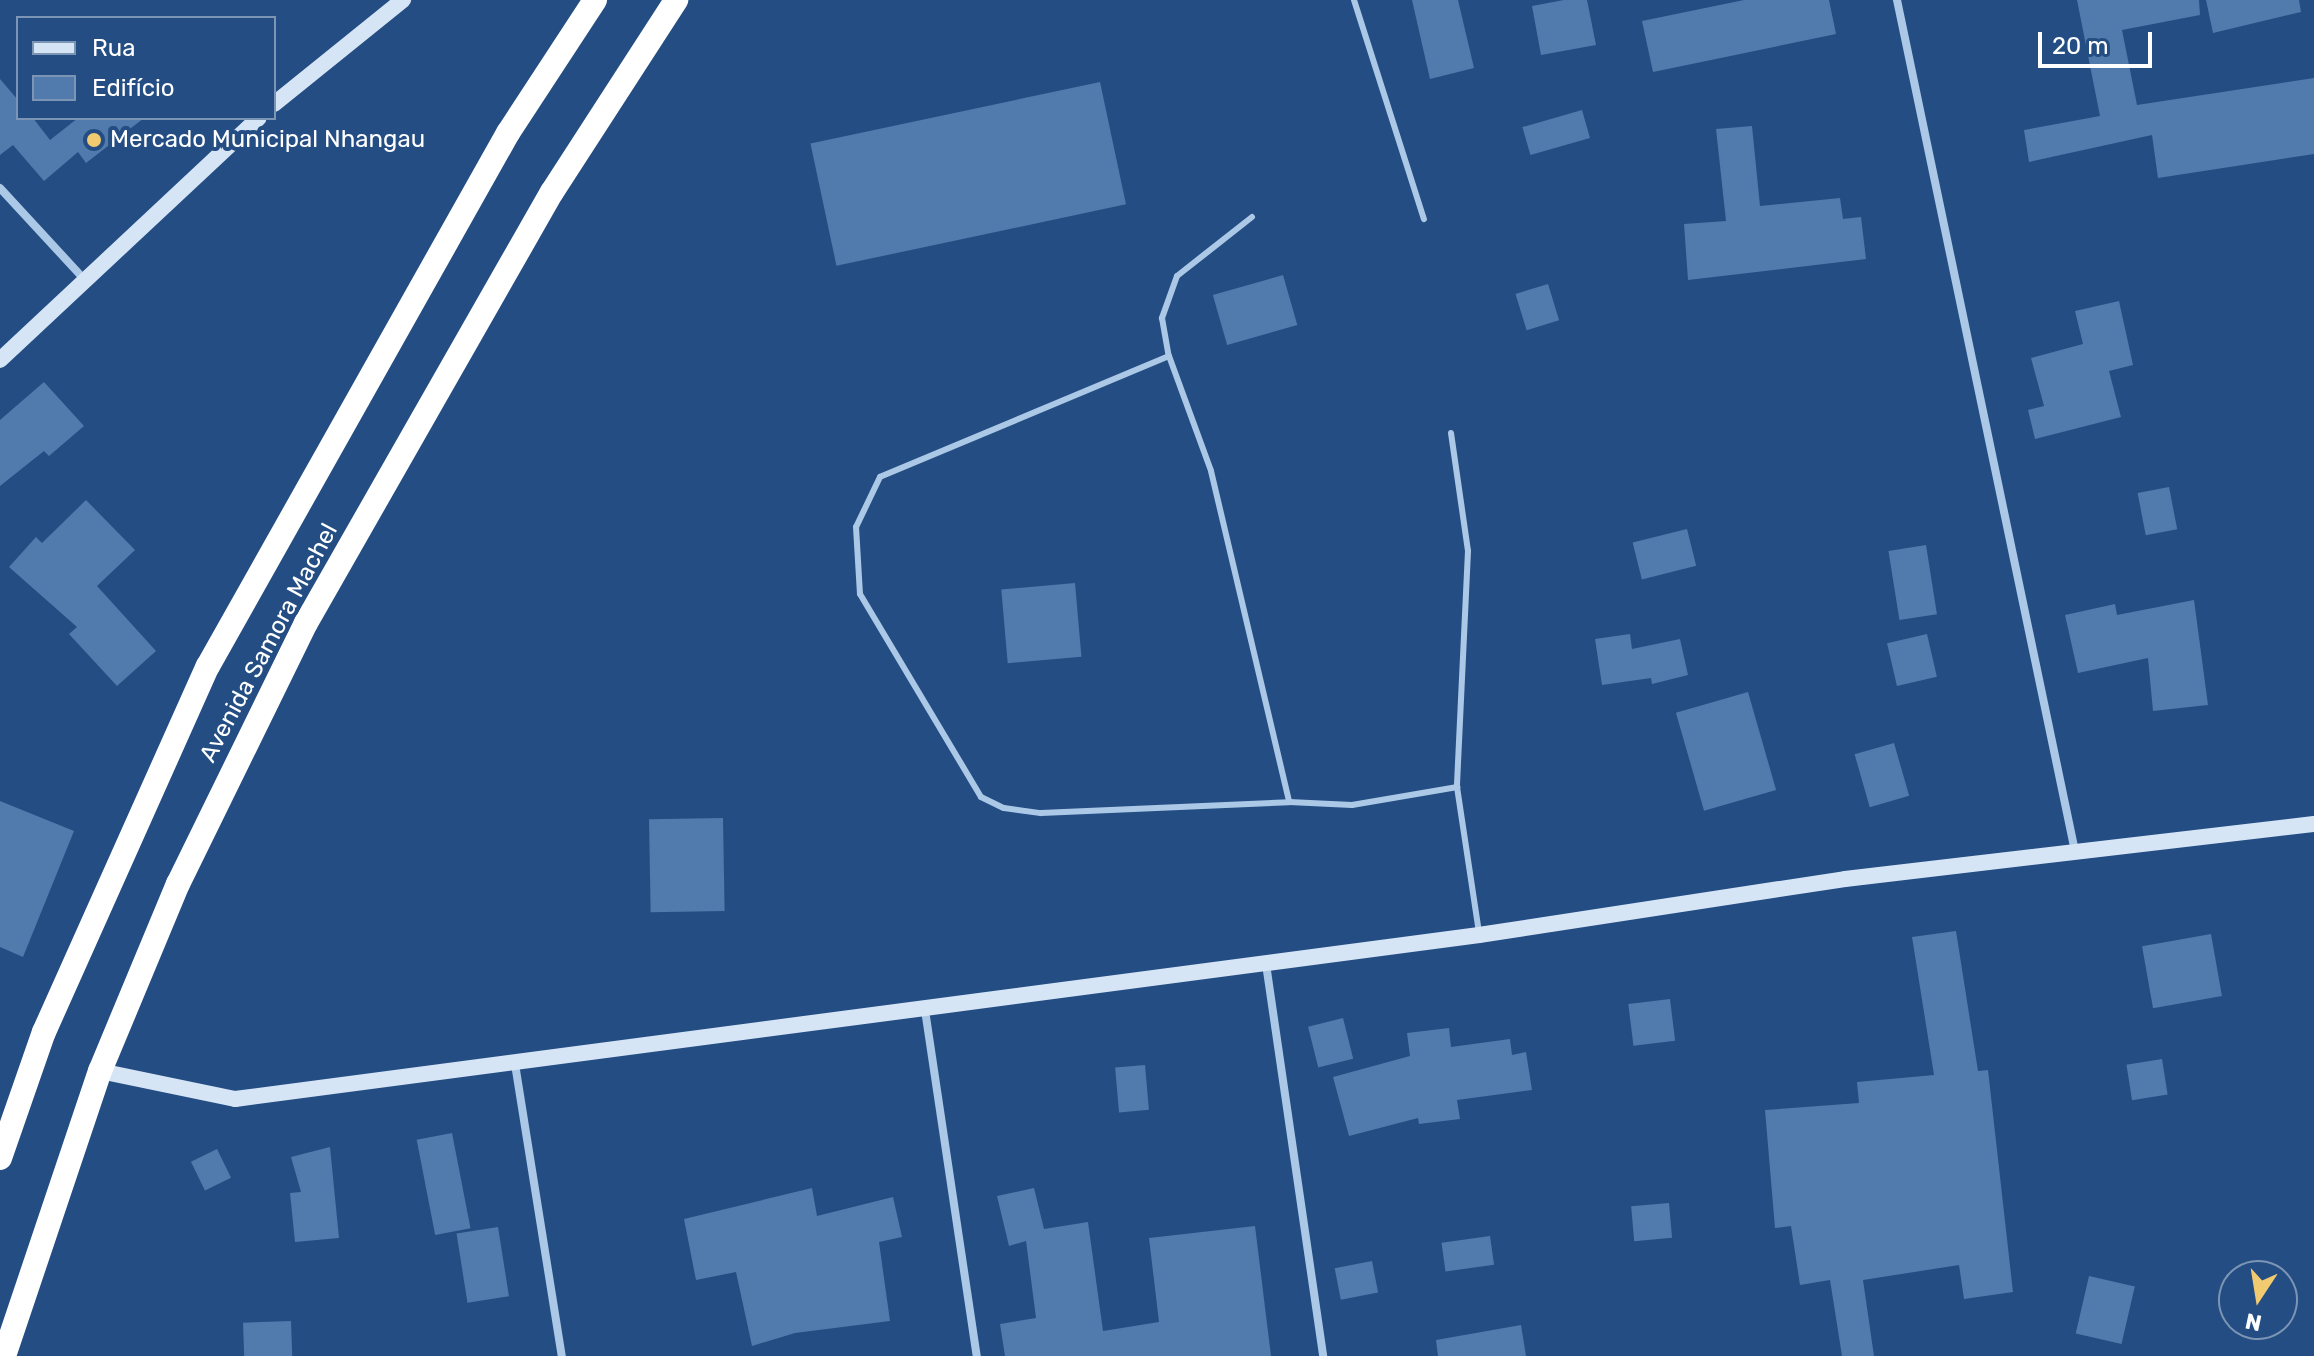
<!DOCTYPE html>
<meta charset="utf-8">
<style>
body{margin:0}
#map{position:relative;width:2314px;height:1356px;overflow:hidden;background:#244e83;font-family:Rubik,sans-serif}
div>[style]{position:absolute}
.building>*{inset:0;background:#507bac;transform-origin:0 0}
.lane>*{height:6px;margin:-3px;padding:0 3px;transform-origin:3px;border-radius:3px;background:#acc8e7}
.street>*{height:8px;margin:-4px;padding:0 4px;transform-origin:4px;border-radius:4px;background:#acc8e7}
.secondary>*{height:16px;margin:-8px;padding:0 8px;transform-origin:8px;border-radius:8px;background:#d6e5f6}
.highway>*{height:24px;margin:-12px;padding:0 12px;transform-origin:12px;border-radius:12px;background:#fff}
.dots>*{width:22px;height:22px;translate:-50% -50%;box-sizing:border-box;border:4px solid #244e83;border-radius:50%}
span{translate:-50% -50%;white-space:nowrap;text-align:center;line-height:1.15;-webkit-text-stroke:8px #244e83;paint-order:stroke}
.poi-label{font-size:24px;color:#fff}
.left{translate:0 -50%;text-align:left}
.street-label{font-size:24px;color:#fff}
.legend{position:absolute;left:16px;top:16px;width:260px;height:104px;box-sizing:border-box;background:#244e83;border:2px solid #7c95b5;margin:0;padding:10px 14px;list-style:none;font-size:24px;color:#fff}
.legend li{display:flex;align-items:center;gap:16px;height:40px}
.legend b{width:40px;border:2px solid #7c95b5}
.north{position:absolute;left:2218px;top:1260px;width:80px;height:80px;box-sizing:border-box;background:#244e83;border:2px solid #7c95b5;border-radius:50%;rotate:192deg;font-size:22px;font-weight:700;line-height:32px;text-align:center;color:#fff}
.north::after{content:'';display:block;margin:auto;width:28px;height:36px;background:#f2cb70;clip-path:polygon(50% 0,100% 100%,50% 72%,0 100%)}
.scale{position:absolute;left:2038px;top:32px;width:114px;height:36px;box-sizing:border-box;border:4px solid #fff;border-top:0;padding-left:10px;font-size:24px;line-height:28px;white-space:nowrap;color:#fff;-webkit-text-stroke:6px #244e83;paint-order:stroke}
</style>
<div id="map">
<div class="building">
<div style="clip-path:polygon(1412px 0,1458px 0,1474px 68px,1430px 79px)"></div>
<div style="clip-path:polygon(1564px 0,1587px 0,1596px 45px,1541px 55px,1532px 6px)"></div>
<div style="clip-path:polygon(1829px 0,1836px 34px,1653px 72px,1642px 21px,1744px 0)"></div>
<div style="clip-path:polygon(2077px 0,2199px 0,2200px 15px,2122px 30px,2137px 105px,2314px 78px,2314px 154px,2158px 178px,2152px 135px,2029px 162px,2024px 130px,2100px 116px)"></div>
<div style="clip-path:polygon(2206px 0,2299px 0,2301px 12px,2213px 33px)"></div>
<div style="clip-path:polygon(0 79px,18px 100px,18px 118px,33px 118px,50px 140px,78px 118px,144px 118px,86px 163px,78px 152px,44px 181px,13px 145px,0 155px)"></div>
<div style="left:1100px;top:82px;width:125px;height:296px;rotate:78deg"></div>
<div style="left:1582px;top:110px;width:29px;height:62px;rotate:74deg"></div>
<div style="clip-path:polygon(1752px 126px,1760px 206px,1840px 198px,1843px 219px,1861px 217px,1866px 259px,1688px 280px,1684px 224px,1726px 221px,1716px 129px)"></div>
<div style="left:1283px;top:275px;width:52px;height:73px;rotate:74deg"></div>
<div style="left:1548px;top:284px;width:38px;height:34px;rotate:73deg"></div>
<div style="clip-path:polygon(2119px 301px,2133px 365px,2109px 371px,2121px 417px,2035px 439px,2028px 410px,2044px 406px,2031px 358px,2083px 344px,2075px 311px)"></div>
<div style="clip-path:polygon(44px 382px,84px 426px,49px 456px,44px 451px,0 486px,0 420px)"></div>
<div style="left:2169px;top:487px;width:43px;height:32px;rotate:79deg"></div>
<div style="clip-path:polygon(86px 500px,135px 550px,97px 586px,156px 651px,117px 686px,69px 634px,77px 627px,9px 567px,36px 537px,42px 543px)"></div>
<div style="left:1687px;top:529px;width:38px;height:56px;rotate:76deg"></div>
<div style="left:1926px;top:545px;width:70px;height:38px;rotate:81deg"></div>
<div style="left:1075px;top:583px;width:74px;height:74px;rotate:85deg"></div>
<div style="clip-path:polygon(2194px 600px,2208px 705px,2153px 711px,2148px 658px,2078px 673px,2065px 615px,2115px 604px,2117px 615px)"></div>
<div style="clip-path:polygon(1630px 634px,1632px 649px,1680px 639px,1688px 675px,1652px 684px,1651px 678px,1602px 685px,1595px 639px)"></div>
<div style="left:1927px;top:634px;width:44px;height:41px;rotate:77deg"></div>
<div style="left:1748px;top:692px;width:102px;height:75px;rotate:74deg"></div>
<div style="left:1894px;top:743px;width:55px;height:41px;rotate:74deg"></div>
<div style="clip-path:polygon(0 801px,74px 831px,23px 957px,0 947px)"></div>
<div style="left:723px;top:818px;width:93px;height:74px;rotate:89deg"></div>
<div style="clip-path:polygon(1956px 931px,1978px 1071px,1988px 1070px,2013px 1292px,1964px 1299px,1959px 1265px,1863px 1280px,1874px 1356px,1842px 1356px,1830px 1280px,1800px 1285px,1791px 1226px,1775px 1228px,1765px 1110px,1859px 1103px,1857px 1082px,1934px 1075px,1912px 937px)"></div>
<div style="left:2211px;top:934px;width:63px;height:70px;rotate:80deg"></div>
<div style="left:1670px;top:999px;width:42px;height:42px;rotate:83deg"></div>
<div style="left:1343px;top:1018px;width:42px;height:36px;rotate:76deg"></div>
<div style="clip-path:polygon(1449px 1028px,1451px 1047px,1510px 1039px,1512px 1055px,1526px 1052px,1532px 1090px,1457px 1100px,1460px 1119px,1419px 1124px,1418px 1118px,1349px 1136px,1333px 1077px,1410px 1056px,1407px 1033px)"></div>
<div style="left:2162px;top:1059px;width:36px;height:36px;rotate:81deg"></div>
<div style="left:1145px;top:1065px;width:45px;height:30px;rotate:85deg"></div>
<div style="left:452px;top:1133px;width:97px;height:36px;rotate:79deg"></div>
<div style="clip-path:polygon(330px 1147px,339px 1238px,295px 1242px,290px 1193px,301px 1192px,291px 1157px)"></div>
<div style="left:217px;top:1149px;width:32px;height:29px;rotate:64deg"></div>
<div style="clip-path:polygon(812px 1188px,817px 1216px,893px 1197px,902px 1237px,879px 1242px,890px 1321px,795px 1333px,752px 1346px,736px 1272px,696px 1280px,684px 1219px)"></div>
<div style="clip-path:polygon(1034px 1188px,1044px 1229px,1088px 1222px,1103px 1331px,1159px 1322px,1149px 1238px,1255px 1226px,1271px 1356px,1005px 1356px,1000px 1324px,1036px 1318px,1026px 1241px,1009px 1246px,997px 1196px)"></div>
<div style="left:1669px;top:1203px;width:35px;height:38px;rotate:85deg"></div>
<div style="left:498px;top:1227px;width:70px;height:42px;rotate:81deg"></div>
<div style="left:1490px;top:1236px;width:29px;height:49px;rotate:82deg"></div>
<div style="left:1372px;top:1261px;width:32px;height:38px;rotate:79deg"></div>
<div style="left:2089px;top:1276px;width:47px;height:59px;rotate:13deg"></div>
<div style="left:291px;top:1321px;width:35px;height:48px;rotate:88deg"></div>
<div style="clip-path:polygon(1521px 1325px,1526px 1356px,1438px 1356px,1436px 1340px)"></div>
</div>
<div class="lane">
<div style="left:1354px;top:0;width:230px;rotate:72.3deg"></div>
<div style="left:1252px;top:217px;width:95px;rotate:141.8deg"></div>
<div style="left:1177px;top:276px;width:45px;rotate:109.7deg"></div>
<div style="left:1162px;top:318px;width:39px;rotate:80deg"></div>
<div style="left:1169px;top:356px;width:122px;rotate:69.9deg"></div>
<div style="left:1211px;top:471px;width:340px;rotate:76.7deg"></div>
<div style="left:1169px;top:356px;width:313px;rotate:157.3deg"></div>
<div style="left:880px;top:477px;width:55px;rotate:115.6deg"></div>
<div style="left:856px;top:527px;width:67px;rotate:86.6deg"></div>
<div style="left:860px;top:594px;width:236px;rotate:59.2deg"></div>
<div style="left:981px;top:797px;width:25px;rotate:26deg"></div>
<div style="left:1004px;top:808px;width:37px;rotate:8deg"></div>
<div style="left:1041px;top:813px;width:248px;rotate:-2.5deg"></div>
<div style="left:1289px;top:802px;width:63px;rotate:2.7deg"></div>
<div style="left:1352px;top:805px;width:107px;rotate:-9.7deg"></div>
<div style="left:1451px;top:433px;width:119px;rotate:81.8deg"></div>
<div style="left:1468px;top:551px;width:236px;rotate:92.7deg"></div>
<div style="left:1457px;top:787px;width:147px;rotate:81.4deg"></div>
</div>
<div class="street">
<div style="left:1897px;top:0;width:869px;rotate:78.19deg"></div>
<div style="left:0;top:188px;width:125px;rotate:47.3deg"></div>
<div style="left:1266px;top:964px;width:396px;rotate:81.7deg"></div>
<div style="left:925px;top:1010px;width:350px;rotate:81.5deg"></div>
<div style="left:515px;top:1064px;width:296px;rotate:80.9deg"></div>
</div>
<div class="secondary">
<div style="left:274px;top:104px;width:166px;rotate:-38.9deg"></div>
<div style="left:0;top:360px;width:354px;rotate:-43.1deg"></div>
<div style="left:100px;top:1071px;width:138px;rotate:11.7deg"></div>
<div style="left:235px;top:1099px;width:1255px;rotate:-7.51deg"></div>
<div style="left:1479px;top:935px;width:370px;rotate:-8.7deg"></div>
<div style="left:1845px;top:879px;width:472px;rotate:-6.7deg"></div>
</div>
<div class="highway">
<div style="left:0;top:1158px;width:133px;rotate:-70.8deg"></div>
<div style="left:44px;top:1032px;width:401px;rotate:-65.9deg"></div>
<div style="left:208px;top:666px;width:612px;rotate:-60.63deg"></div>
<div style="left:508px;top:133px;width:159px;rotate:-56.8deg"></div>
<div style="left:4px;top:1356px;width:301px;rotate:-71.4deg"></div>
<div style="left:100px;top:1071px;width:203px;rotate:-67.4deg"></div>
<div style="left:178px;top:884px;width:291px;rotate:-63.9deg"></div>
<div style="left:306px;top:623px;width:496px;rotate:-60.3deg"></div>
<div style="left:552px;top:192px;width:229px;rotate:-57.1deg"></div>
</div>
<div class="dots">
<div style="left:94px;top:140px;background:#f2cb70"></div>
</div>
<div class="poi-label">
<span class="left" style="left:110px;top:140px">Mercado Municipal Nhangau</span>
</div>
<div class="street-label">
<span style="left:269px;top:643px;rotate:-62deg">Avenida Samora Machel</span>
</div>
<ul class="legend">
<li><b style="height:10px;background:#d6e5f6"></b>Rua</li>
<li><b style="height:22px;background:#507bac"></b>Edifício</li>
</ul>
<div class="north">N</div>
<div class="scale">20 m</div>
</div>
